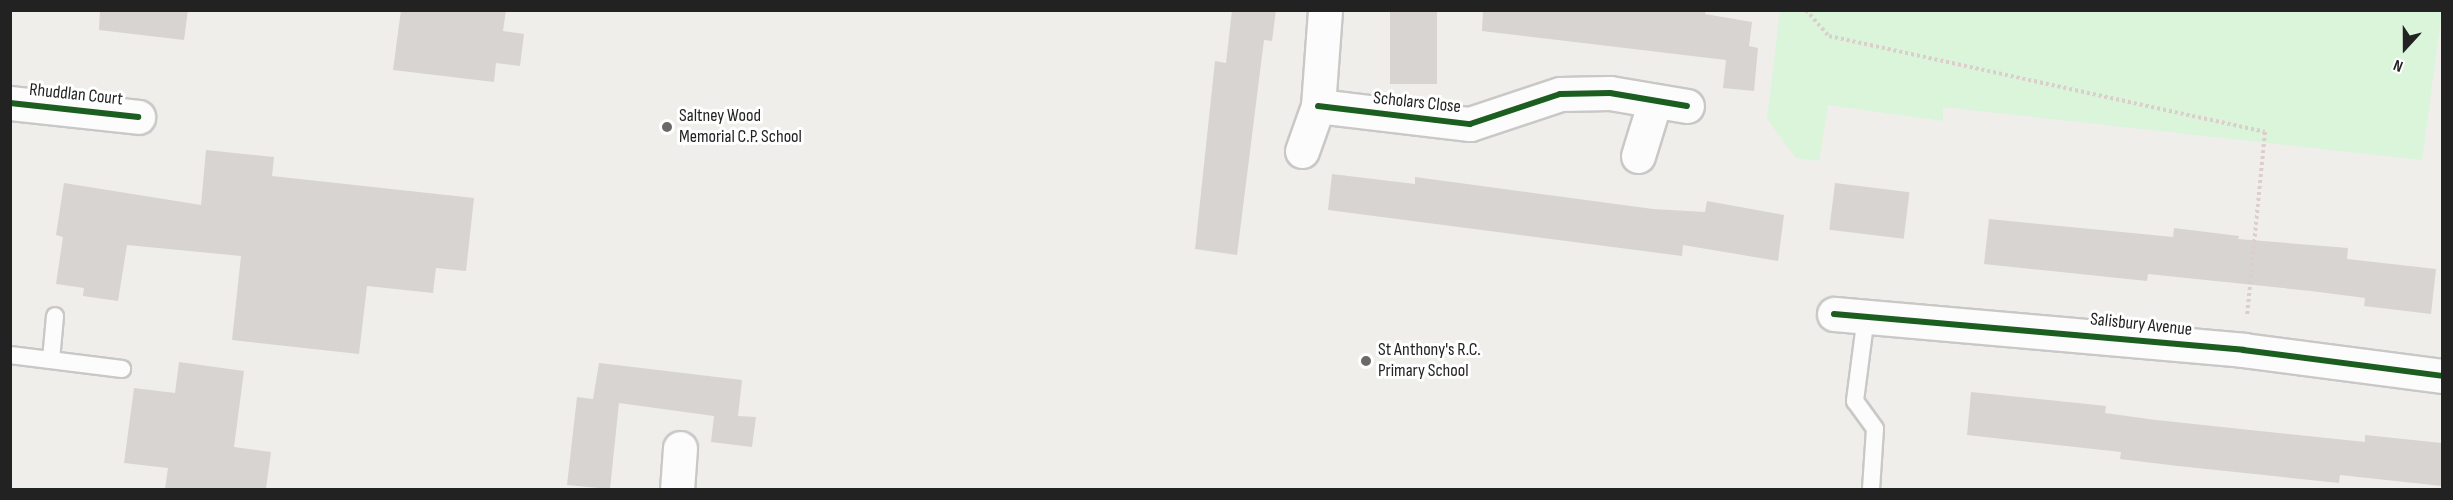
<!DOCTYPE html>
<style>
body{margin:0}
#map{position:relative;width:2453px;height:500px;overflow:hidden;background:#f0eeeb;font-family:"Sofia Sans Condensed",sans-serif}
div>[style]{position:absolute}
.park>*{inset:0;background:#daf5da}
.building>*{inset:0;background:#d7d4d2;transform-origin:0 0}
.path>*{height:4px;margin-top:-2px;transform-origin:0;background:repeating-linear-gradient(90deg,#dccecd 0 3px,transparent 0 6px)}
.roads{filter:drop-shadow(2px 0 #c9c8c7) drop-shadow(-2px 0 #c9c8c7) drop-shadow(0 2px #c9c8c7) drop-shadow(0 -2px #c9c8c7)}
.service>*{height:16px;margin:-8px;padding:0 8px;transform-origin:8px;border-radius:8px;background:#fdfcfc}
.minor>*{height:33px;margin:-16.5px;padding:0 16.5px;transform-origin:16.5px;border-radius:16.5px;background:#fdfcfc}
.cycleway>*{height:6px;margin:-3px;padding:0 3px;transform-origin:3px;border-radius:3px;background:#1b5e20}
.dots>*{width:16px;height:16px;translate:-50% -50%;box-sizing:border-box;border:3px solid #fff;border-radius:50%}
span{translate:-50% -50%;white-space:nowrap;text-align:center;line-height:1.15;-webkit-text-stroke:6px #fff;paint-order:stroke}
.street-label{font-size:18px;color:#222}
.poi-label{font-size:18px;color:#222}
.left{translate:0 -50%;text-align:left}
.frame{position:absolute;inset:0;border:12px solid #222;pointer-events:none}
.north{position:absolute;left:2375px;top:18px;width:60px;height:60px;-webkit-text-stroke:4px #fff;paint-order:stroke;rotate:201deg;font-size:16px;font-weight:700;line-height:24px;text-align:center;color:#222}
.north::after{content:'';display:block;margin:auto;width:21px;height:27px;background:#222;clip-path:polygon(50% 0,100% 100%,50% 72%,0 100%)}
</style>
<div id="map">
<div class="park">
<div style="clip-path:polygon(1780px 11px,2442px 10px,2442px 11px,2422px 160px,1943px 107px,1943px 121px,1828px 105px,1819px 161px,1796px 158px,1767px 119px)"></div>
</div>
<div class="building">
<div style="clip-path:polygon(100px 10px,188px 10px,184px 40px,99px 30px)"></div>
<div style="clip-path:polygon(401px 10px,506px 10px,503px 31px,524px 34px,520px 66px,496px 63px,494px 82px,393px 70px)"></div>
<div style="clip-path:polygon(1232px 10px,1276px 10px,1272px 41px,1264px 40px,1237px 255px,1195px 249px,1215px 61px,1226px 63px)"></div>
<div style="left:1390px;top:10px;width:47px;height:74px"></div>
<div style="clip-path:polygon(1483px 10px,1706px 10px,1705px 14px,1752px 22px,1749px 46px,1758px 48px,1754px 91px,1723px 88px,1726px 60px,1482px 31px)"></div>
<div style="clip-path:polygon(206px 150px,274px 157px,272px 176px,474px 198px,466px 271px,436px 268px,433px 293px,367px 286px,359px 354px,232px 340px,241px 256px,127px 245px,118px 301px,83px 296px,84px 288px,56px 284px,63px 237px,56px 235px,64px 183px,201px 205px)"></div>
<div style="clip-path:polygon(1332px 174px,1415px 184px,1415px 177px,1653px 209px,1705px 212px,1707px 201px,1784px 215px,1778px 261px,1683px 245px,1682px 256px,1328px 210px)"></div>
<div style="left:1835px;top:183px;width:75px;height:47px;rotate:7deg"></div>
<div style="clip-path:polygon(1989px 219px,2173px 237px,2174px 228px,2239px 236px,2238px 239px,2348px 248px,2347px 259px,2436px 269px,2431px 314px,2364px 306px,2365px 298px,2311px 291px,2148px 274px,2147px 281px,1984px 264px)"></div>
<div style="clip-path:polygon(179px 362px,244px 371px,234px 447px,271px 452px,266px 489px,165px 489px,168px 468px,124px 463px,134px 388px,175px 393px)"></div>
<div style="clip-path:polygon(599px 363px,742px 380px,738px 416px,756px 417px,752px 447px,711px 442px,714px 416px,619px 403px,610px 489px,567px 485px,577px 397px,593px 399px)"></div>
<div style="clip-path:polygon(1971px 392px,2106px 406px,2105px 413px,2156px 420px,2365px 442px,2365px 435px,2442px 443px,2442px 486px,2340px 475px,2339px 483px,2178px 466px,2120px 459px,2121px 452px,1967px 435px)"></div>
</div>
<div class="path">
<div style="left:1806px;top:10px;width:35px;rotate:49deg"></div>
<div style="left:1829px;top:36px;width:446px;rotate:12.4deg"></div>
<div style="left:2265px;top:132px;width:185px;rotate:95.6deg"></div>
</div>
<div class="roads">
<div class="service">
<div style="left:1866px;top:316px;width:86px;rotate:97.4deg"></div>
<div style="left:1855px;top:401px;width:34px;rotate:54deg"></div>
<div style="left:1875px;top:429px;width:61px;rotate:93.8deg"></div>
<div style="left:10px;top:355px;width:113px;rotate:7.1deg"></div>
<div style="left:51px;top:360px;width:44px;rotate:-84.8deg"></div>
</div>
<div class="minor">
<div style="left:10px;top:103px;width:129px;rotate:6.2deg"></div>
<div style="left:1318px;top:106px;width:153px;rotate:6.8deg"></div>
<div style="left:1470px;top:124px;width:95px;rotate:-18.4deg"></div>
<div style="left:1560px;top:94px;width:50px;rotate:-1.1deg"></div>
<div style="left:1610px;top:93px;width:78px;rotate:9.6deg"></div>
<div style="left:1302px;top:151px;width:48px;rotate:-70.4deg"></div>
<div style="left:1318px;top:106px;width:96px;rotate:-85.8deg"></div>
<div style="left:1638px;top:156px;width:54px;rotate:-72.9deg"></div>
<div style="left:1834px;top:314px;width:411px;rotate:5deg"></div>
<div style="left:2243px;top:350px;width:201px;rotate:7.4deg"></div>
<div style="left:677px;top:490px;width:42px;rotate:-85.9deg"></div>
</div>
</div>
<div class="cycleway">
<div style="left:10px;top:103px;width:129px;rotate:6.2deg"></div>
<div style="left:1318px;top:106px;width:153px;rotate:6.8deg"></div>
<div style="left:1470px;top:124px;width:95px;rotate:-18.4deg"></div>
<div style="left:1560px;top:94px;width:50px;rotate:-1.1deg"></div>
<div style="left:1610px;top:93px;width:78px;rotate:9.6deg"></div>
<div style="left:1834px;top:314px;width:411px;rotate:5deg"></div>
<div style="left:2243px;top:350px;width:201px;rotate:7.4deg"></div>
</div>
<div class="dots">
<div style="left:667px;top:127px;background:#6a6968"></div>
<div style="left:1366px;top:361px;background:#6a6968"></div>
</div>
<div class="street-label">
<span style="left:76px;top:95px;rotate:6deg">Rhuddlan Court</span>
<span style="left:1417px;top:103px;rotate:6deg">Scholars Close</span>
<span style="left:2141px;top:325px;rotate:6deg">Salisbury Avenue</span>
</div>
<div class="poi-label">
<span class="left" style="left:679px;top:127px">Saltney Wood<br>Memorial C.P. School</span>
<span class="left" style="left:1378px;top:361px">St Anthony's R.C.<br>Primary School</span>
</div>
<div class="frame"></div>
<div class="north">N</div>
</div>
